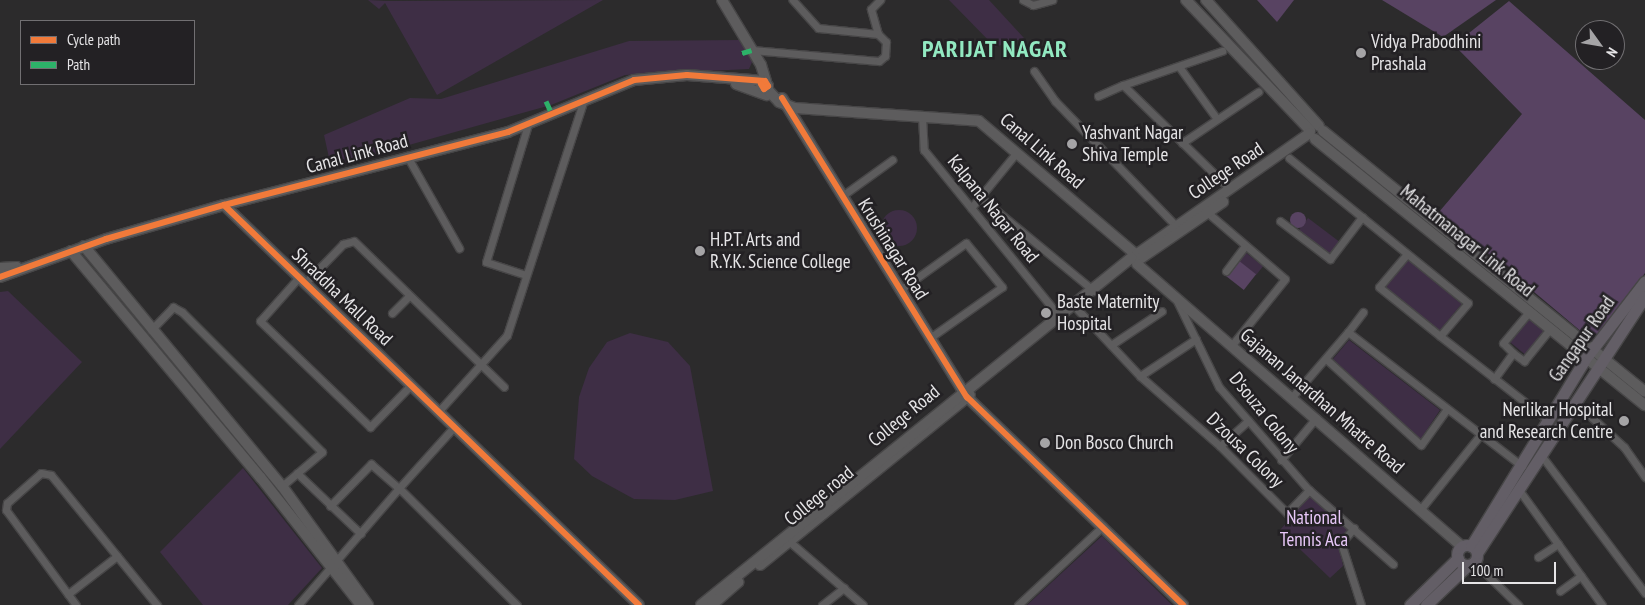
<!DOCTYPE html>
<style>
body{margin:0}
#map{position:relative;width:1645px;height:605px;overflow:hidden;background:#2c2b2c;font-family:"PT Sans Narrow",sans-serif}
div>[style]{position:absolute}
.green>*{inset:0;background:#3e2e45;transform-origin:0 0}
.round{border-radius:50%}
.forest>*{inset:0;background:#584362;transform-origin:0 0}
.roads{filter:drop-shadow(1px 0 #474647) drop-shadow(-1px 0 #474647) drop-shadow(0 1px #474647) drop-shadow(0 -1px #474647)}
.street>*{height:7px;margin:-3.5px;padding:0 3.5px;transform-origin:3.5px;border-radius:3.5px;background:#5d5c5d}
.secondary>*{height:10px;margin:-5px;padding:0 5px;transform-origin:5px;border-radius:5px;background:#5d5c5d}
.primary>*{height:11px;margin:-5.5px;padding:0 5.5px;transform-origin:5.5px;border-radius:5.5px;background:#635e66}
.primary>.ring{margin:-5.5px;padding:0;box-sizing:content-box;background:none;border:11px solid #635e66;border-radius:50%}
.quiet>*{height:5px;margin-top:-2.5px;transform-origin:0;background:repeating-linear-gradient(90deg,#2db169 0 10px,transparent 0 15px)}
.cycleway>*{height:6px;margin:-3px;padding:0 3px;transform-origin:3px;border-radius:3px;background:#f17a3a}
.dots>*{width:14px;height:14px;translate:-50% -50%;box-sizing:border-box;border:2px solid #232124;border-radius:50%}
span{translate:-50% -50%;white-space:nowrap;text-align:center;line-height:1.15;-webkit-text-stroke:5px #232124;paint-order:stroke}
.poi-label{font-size:19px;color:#e6e5e7}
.left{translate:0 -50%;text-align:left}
.right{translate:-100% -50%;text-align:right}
.street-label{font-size:19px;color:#e6e5e7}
.park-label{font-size:19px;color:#e8c8f9}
.district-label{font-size:24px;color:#92e8c1;font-weight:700;letter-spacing:1px}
.legend{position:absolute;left:20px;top:20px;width:175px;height:65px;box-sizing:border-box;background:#232124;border:1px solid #716f72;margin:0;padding:6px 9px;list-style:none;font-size:15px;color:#e6e5e7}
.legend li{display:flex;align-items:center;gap:10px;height:25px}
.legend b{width:25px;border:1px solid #716f72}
.north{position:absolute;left:1575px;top:20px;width:50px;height:50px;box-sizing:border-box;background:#232124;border:1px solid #716f72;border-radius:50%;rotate:122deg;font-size:14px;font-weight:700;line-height:20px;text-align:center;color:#e6e5e7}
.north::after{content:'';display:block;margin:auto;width:18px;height:22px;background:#a5a4a6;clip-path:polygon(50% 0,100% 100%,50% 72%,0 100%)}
.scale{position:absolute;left:1462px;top:562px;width:94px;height:22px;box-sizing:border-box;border:2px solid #e6e5e7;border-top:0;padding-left:6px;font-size:15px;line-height:18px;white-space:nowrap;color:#e6e5e7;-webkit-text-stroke:4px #232124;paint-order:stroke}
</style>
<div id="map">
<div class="green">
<div style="clip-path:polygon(368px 0,386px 1px,603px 0,437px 95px,385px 3px,379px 9px)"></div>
<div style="clip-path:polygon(949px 0,989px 0,1024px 38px,995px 47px)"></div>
<div style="clip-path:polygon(740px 40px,753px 60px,749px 69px,625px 75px,551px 105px,331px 167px,324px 135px,410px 98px,441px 99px,629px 41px)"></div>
<div class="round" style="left:881px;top:210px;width:36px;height:36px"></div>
<div style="left:1308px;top:218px;width:39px;height:16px;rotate:37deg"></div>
<div style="left:1245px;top:252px;width:23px;height:11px;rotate:38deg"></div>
<div style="left:1408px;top:259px;width:70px;height:36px;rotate:40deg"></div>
<div style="clip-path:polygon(8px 291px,82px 362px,0 449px,0 292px)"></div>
<div style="left:1529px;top:319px;width:19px;height:30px;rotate:39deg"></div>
<div style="clip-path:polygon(630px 333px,668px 342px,690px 366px,713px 491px,675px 500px,634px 499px,592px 476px,574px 459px,579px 397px,589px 368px,607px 342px)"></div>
<div style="clip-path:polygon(1349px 340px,1440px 410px,1420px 440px,1333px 359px)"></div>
<div style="clip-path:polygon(243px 468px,322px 568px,288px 605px,203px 605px,160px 552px)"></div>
<div style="clip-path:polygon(1312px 494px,1352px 528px,1339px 542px,1343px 566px,1330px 578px,1280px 530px)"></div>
<div style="clip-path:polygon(1102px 536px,1172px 605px,1027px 605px)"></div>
</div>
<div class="forest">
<div style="clip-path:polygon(1257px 0,1294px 0,1277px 22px)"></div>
<div style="clip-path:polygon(1382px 0,1496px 0,1443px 37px)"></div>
<div style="clip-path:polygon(1509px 1px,1645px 120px,1645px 273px,1599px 334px,1583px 333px,1439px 212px,1522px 114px,1454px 45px)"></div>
<div class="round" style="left:1290px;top:212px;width:16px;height:16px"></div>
<div style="left:1238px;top:260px;width:23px;height:20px;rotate:38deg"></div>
</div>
<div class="roads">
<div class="street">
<div style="left:1023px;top:0;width:11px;rotate:27deg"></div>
<div style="left:1033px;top:5px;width:20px;rotate:-15deg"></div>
<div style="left:878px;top:34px;width:26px;rotate:-106deg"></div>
<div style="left:871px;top:9px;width:13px;rotate:-45deg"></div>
<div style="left:752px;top:50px;width:127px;rotate:5deg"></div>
<div style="left:879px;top:61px;width:8px;rotate:-40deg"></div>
<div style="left:885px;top:56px;width:14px;rotate:-86deg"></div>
<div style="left:886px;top:42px;width:11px;rotate:-135deg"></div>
<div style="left:878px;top:34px;width:60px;rotate:-174.3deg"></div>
<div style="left:818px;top:28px;width:38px;rotate:-132deg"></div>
<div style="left:1180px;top:68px;width:63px;rotate:54deg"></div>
<div style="left:1034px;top:71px;width:37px;rotate:55deg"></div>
<div style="left:1055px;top:101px;width:174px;rotate:45.9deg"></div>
<div style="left:1123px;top:85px;width:105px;rotate:-19deg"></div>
<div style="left:1098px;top:96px;width:27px;rotate:-24deg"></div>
<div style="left:1123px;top:85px;width:149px;rotate:44.2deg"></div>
<div style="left:922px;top:116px;width:34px;rotate:87deg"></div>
<div style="left:924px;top:150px;width:214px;rotate:50.9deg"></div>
<div style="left:1182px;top:143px;width:92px;rotate:-33.9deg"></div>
<div style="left:407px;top:156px;width:106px;rotate:60.5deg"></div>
<div style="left:1289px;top:158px;width:230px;rotate:39deg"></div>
<div style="left:1468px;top:303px;width:43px;rotate:130.3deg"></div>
<div style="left:1440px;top:336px;width:138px;rotate:37.9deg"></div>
<div style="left:842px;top:196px;width:62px;rotate:-35.8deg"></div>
<div style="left:980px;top:197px;width:148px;rotate:39.5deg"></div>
<div style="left:971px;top:208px;width:72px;rotate:-50.6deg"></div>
<div style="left:1208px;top:213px;width:101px;rotate:40.6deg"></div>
<div style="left:1285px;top:279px;width:85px;rotate:128.8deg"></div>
<div style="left:1280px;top:221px;width:63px;rotate:37.2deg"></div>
<div style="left:1330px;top:259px;width:53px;rotate:-52.7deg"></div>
<div style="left:1407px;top:254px;width:43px;rotate:130.3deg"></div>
<div style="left:1379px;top:287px;width:78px;rotate:38.8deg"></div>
<div style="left:1226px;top:271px;width:30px;rotate:-53deg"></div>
<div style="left:526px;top:275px;width:42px;rotate:-162deg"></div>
<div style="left:486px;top:262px;width:143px;rotate:-73deg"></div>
<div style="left:300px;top:276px;width:60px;rotate:131.6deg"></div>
<div style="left:260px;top:321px;width:153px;rotate:43.9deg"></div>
<div style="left:370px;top:427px;width:59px;rotate:-45.7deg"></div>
<div style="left:306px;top:282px;width:53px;rotate:-45.8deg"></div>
<div style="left:343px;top:244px;width:11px;rotate:-15deg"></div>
<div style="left:354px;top:241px;width:209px;rotate:44.2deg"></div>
<div style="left:900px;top:290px;width:81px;rotate:-35.5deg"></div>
<div style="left:966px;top:243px;width:57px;rotate:50.7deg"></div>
<div style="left:1002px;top:287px;width:87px;rotate:144.8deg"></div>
<div style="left:1176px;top:299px;width:98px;rotate:64deg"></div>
<div style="left:1219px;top:387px;width:137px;rotate:48.9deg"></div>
<div style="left:1078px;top:310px;width:91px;rotate:46.8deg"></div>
<div style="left:1140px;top:376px;width:106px;rotate:41.2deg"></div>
<div style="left:1220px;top:446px;width:95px;rotate:45deg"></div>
<div style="left:1287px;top:513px;width:32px;rotate:-46deg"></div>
<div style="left:1309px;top:490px;width:112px;rotate:41.4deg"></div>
<div style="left:392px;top:313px;width:24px;rotate:-45deg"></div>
<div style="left:151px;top:330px;width:32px;rotate:-46deg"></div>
<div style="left:173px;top:307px;width:10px;rotate:29deg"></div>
<div style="left:182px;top:312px;width:198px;rotate:45deg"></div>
<div style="left:322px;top:452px;width:52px;rotate:139.6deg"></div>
<div style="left:1348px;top:332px;width:25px;rotate:-53deg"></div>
<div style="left:1111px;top:345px;width:61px;rotate:-33.7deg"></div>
<div style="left:1513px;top:353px;width:14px;rotate:36deg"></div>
<div style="left:1524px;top:361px;width:40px;rotate:-51deg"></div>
<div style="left:1326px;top:359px;width:128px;rotate:42.2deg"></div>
<div style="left:1421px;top:445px;width:44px;rotate:-54.2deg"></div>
<div style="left:1140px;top:376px;width:67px;rotate:-33.5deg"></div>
<div style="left:1494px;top:379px;width:32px;rotate:-54deg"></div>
<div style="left:1513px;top:353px;width:14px;rotate:-135deg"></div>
<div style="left:1503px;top:343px;width:39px;rotate:-50deg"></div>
<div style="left:1292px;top:397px;width:86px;rotate:-49.3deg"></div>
<div style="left:1348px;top:332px;width:220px;rotate:37.6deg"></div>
<div style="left:1575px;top:402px;width:67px;rotate:42.6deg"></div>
<div style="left:1624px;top:447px;width:37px;rotate:55deg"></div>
<div style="left:438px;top:412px;width:103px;rotate:-48.1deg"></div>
<div style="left:507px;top:335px;width:247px;rotate:-71.9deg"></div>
<div style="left:1220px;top:446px;width:38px;rotate:-42deg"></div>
<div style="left:1541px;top:455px;width:173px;rotate:53deg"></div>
<div style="left:1281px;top:460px;width:55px;rotate:-50.2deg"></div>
<div style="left:297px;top:473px;width:88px;rotate:43.6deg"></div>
<div style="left:1519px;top:490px;width:142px;rotate:54.2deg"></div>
<div style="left:330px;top:506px;width:59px;rotate:-45.7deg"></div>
<div style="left:371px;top:464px;width:37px;rotate:41deg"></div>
<div style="left:399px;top:488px;width:81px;rotate:-48deg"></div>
<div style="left:1420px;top:510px;width:96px;rotate:-51.3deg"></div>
<div style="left:1354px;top:528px;width:20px;rotate:131deg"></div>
<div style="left:1341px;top:543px;width:65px;rotate:72.1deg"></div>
<div style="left:790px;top:542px;width:96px;rotate:40.8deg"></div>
<div style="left:1538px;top:557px;width:24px;rotate:-33deg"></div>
<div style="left:1474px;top:562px;width:62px;rotate:44.3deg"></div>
<div style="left:1560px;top:591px;width:26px;rotate:-36deg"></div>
<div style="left:68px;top:594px;width:62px;rotate:-37.8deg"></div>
<div style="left:76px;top:605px;width:118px;rotate:-126.4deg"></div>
<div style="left:6px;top:510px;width:7px;rotate:-82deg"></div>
<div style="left:7px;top:503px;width:45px;rotate:-41.4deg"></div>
<div style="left:41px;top:473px;width:10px;rotate:11deg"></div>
<div style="left:51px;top:475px;width:168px;rotate:50.8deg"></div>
<div style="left:298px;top:605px;width:155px;rotate:-49.2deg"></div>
<div style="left:399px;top:488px;width:166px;rotate:44.8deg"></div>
<div style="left:822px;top:605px;width:28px;rotate:-38deg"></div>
<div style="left:1018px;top:605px;width:116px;rotate:-42.9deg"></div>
</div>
<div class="secondary">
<div style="left:722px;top:0;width:76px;rotate:59deg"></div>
<div style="left:761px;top:65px;width:17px;rotate:73deg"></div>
<div style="left:1186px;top:0;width:180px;rotate:46.4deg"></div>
<div style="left:1206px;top:0;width:169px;rotate:48.1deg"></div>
<div style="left:736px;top:84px;width:33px;rotate:20deg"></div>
<div style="left:766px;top:88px;width:19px;rotate:47deg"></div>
<div style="left:779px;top:102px;width:17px;rotate:21deg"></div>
<div style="left:795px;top:108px;width:184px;rotate:4deg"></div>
<div style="left:979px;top:121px;width:205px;rotate:40.4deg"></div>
<div style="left:782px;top:98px;width:352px;rotate:58.3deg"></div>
<div style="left:967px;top:397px;width:300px;rotate:43.9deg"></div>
<div style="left:1323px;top:131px;width:414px;rotate:39deg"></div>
<div style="left:1315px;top:139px;width:424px;rotate:38.9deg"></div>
<div style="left:224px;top:205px;width:576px;rotate:43.95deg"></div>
<div style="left:84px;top:246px;width:311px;rotate:50.5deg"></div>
<div style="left:282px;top:486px;width:147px;rotate:54.1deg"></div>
<div style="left:71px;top:251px;width:296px;rotate:50.1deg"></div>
<div style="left:261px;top:478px;width:162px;rotate:51.8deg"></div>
<div style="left:1137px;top:254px;width:211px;rotate:-35deg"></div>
<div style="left:1140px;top:259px;width:101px;rotate:-34.5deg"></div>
<div style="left:1137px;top:264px;width:431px;rotate:41deg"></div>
<div style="left:0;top:268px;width:17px;rotate:-3deg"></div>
<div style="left:0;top:277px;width:113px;rotate:-19.7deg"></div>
<div style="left:106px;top:239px;width:123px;rotate:-16.1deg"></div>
<div style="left:224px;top:205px;width:293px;rotate:-14.4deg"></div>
<div style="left:508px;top:132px;width:136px;rotate:-22.4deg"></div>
<div style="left:634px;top:80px;width:53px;rotate:-5.4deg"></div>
<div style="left:687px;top:75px;width:78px;rotate:4.4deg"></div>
<div style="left:765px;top:81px;width:6px;rotate:59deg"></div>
<div style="left:768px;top:86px;width:5px;rotate:143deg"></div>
<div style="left:764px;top:89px;width:6px;rotate:-121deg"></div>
<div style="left:760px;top:565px;width:270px;rotate:-39deg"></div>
<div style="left:701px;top:605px;width:553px;rotate:-38.9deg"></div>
<div style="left:712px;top:605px;width:35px;rotate:-41deg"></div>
</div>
<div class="primary">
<div class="ring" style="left:1457px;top:545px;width:9px;height:9px"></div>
<div style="left:1471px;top:546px;width:219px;rotate:-58.6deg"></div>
<div style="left:1585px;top:359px;width:98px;rotate:-52.4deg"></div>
<div style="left:1477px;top:553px;width:307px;rotate:-56.8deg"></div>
<div style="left:1410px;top:605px;width:67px;rotate:-44.4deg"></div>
<div style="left:1426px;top:605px;width:58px;rotate:-43.6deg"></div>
</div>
</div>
<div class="quiet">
<div style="left:742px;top:53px;width:10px;rotate:-17deg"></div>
<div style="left:546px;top:101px;width:14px;rotate:65deg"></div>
</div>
<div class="cycleway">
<div style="left:782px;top:98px;width:352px;rotate:58.3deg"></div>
<div style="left:967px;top:397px;width:300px;rotate:43.9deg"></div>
<div style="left:224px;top:205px;width:576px;rotate:43.95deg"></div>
<div style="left:0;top:277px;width:113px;rotate:-19.7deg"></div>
<div style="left:106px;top:239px;width:123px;rotate:-16.1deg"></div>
<div style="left:224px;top:205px;width:293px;rotate:-14.4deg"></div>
<div style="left:508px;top:132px;width:136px;rotate:-22.4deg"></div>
<div style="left:634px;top:80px;width:53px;rotate:-5.4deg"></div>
<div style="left:687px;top:75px;width:78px;rotate:4.4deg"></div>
<div style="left:765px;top:81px;width:6px;rotate:59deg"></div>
<div style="left:768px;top:86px;width:5px;rotate:143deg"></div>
<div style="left:764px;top:89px;width:6px;rotate:-121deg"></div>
</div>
<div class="dots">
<div style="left:1361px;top:53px;background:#a5a4a6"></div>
<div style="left:1072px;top:144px;background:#a5a4a6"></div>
<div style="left:700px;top:251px;background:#a5a4a6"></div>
<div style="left:1046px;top:313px;background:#a5a4a6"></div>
<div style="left:1624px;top:421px;background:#a5a4a6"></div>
<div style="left:1045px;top:443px;background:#a5a4a6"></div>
</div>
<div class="poi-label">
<span class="left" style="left:1371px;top:53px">Vidya Prabodhini<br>Prashala</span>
<span class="left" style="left:1082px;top:144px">Yashvant Nagar<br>Shiva Temple</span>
<span class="left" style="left:710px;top:251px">H.P.T. Arts and<br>R.Y.K. Science College</span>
<span class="left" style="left:1057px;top:313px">Baste Maternity<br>Hospital</span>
<span class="right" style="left:1613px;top:421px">Nerlikar Hospital<br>and Research Centre</span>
<span class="left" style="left:1055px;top:443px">Don Bosco Church</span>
</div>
<div class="street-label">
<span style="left:1042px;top:151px;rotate:41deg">Canal Link Road</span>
<span style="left:357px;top:154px;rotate:-15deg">Canal Link Road</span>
<span style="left:1226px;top:171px;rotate:-34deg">College Road</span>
<span style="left:993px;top:209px;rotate:51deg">Kalpana Nagar Road</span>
<span style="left:1467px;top:241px;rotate:39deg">Mahatmanagar Link Road</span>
<span style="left:893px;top:249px;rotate:58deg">Krushinagar Road</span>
<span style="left:342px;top:297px;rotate:44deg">Shraddha Mall Road</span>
<span style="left:1582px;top:339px;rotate:-55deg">Gangapur Road</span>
<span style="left:1322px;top:401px;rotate:41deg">Gajanan Janardhan Mhatre Road</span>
<span style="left:1264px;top:413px;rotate:51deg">D'souza Colony</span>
<span style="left:904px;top:416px;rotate:-39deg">College Road</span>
<span style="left:1245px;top:450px;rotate:44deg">D'zousa Colony</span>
<span style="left:819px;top:496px;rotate:-39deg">College road</span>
</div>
<div class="park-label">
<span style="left:1314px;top:529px">National<br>Tennis Aca</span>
</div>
<div class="district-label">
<span style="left:995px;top:49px">PARIJAT NAGAR</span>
</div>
<ul class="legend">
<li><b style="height:6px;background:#f17a3a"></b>Cycle path</li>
<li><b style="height:6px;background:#2db169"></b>Path</li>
</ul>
<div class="north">N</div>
<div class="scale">100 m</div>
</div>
